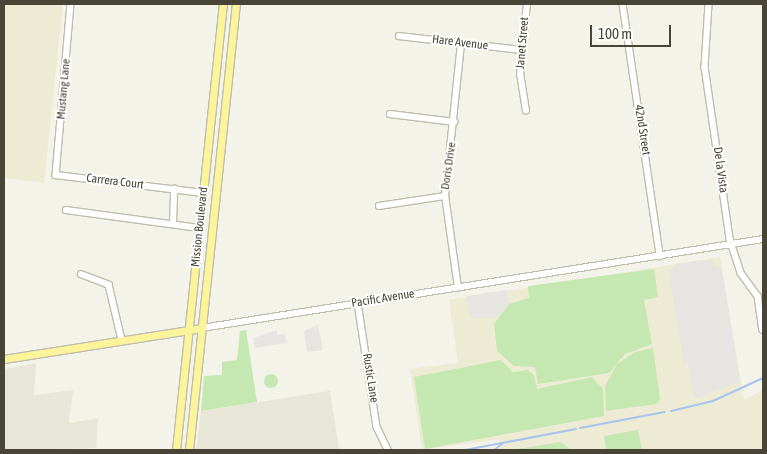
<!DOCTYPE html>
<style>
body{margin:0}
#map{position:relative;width:767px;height:454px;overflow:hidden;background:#f4f3e9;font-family:"Asap Condensed",sans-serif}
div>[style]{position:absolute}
.residential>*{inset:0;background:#e8e6d7}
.education>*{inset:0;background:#edebd3}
.green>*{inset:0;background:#c5e8b3}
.round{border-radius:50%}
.parking>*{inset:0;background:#e6e5e1}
.stream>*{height:2px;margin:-1px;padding:0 1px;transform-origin:1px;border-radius:1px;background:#a7c4ef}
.roads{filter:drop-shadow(1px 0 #c0bdac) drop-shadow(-1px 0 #c0bdac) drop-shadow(0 1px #c0bdac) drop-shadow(0 -1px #c0bdac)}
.minor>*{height:5.5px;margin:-2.75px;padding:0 2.75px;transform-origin:2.75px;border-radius:2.75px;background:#fff}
.major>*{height:7px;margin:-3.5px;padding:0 3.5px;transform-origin:3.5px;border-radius:3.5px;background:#fcf49a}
span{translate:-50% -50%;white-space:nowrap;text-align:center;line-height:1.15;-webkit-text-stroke:4px #fff;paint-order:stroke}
.street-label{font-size:12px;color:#484537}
.frame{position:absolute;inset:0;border:5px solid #484537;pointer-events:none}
.scale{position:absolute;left:590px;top:25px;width:81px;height:22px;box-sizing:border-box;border:2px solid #484537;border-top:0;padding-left:6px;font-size:15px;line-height:18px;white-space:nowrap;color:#484537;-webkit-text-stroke:4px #fff;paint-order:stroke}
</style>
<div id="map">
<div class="residential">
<div style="clip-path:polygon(36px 363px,34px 395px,73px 390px,69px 423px,98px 418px,96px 448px,4px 450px,4px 369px)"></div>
<div style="clip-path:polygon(330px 391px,339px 450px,196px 450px,201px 411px)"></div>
</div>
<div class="education">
<div style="clip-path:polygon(4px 4px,63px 4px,44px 183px,4px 178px)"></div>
<div style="clip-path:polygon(720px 257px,744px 400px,763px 390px,763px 450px,497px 450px,500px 439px,422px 450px,410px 369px,458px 363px,449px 300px)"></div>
</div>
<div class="green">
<div style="clip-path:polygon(654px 269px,658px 297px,644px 300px,652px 344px,625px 354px,609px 373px,538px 384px,535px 367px,514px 366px,497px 351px,494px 324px,509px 304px,529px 298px,528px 286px)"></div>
<div style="clip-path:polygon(246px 330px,257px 402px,201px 411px,204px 376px,222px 375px,222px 362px,237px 360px,240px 331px)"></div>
<div style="clip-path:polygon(653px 348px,660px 399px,656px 404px,606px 411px,605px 386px,617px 364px,635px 352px)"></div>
<div style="clip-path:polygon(501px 360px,513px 372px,528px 370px,534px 375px,537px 389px,592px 377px,603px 389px,604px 416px,425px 449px,414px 377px)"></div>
<div class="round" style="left:264px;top:374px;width:14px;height:14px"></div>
<div style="clip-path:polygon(638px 430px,642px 450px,606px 450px,604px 436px)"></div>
<div style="clip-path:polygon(561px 442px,571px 450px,510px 450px)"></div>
</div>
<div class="parking">
<div style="clip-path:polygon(711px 259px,717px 268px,721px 264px,740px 382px,694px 399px,688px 362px,684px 366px,669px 273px,675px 264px)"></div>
<div style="clip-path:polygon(506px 290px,509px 304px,496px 318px,470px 318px,466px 296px)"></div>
<div style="clip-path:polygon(318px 325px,323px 350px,307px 352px,304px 331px)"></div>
<div style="clip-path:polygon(277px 330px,277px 334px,285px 334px,287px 343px,255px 348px,253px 338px)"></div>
</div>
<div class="stream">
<div style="left:671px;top:411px;width:43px;rotate:-13.4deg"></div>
<div style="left:713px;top:401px;width:55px;rotate:-24.7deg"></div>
<div style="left:580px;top:428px;width:86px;rotate:-10.7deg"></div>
<div style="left:465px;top:450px;width:113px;rotate:-10.7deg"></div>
<div style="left:494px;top:450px;width:10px;rotate:-37deg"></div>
</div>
<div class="roads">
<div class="minor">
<div style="left:71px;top:4px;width:172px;rotate:95deg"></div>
<div style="left:56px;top:175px;width:148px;rotate:7deg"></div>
<div style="left:623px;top:4px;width:255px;rotate:81.6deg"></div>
<div style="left:709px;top:4px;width:63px;rotate:93.6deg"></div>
<div style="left:705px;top:67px;width:174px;rotate:81.7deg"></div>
<div style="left:730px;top:239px;width:36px;rotate:72deg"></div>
<div style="left:741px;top:273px;width:29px;rotate:54deg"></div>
<div style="left:758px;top:296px;width:34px;rotate:82deg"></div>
<div style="left:399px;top:36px;width:123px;rotate:6.5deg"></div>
<div style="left:526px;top:111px;width:36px;rotate:-99deg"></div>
<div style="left:520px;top:75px;width:71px;rotate:-84.4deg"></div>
<div style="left:390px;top:114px;width:65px;rotate:7deg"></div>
<div style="left:379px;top:206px;width:67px;rotate:-8.6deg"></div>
<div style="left:66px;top:210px;width:134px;rotate:7.7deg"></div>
<div style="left:173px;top:224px;width:35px;rotate:-88deg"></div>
<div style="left:81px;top:274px;width:30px;rotate:21deg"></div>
<div style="left:109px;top:285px;width:57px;rotate:76.7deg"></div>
<div style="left:458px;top:288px;width:93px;rotate:-98deg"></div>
<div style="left:445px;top:196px;width:153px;rotate:-84deg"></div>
<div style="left:358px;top:303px;width:125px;rotate:81.3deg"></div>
<div style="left:377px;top:427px;width:25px;rotate:64deg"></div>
<div style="left:202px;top:328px;width:568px;rotate:-9.01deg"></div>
</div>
<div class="major">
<div style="left:4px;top:359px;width:200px;rotate:-8.9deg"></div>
<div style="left:176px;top:450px;width:448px;rotate:-84deg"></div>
<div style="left:189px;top:450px;width:448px;rotate:-84deg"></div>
</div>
</div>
<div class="street-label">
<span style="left:460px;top:43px;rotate:7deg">Hare Avenue</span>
<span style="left:523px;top:43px;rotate:-85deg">Janet Street</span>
<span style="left:64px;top:89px;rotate:-85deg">Mustang Lane</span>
<span style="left:642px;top:130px;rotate:81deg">42nd Street</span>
<span style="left:449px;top:166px;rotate:-82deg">Doris Drive</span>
<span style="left:720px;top:170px;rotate:82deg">De la Vista</span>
<span style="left:115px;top:182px;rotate:7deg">Carrera Court</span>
<span style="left:200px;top:227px;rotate:-84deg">Mission Boulevard</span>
<span style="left:383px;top:299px;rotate:-9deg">Pacific Avenue</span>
<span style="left:370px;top:378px;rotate:81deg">Rustic Lane</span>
</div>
<div class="frame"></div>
<div class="scale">100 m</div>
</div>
